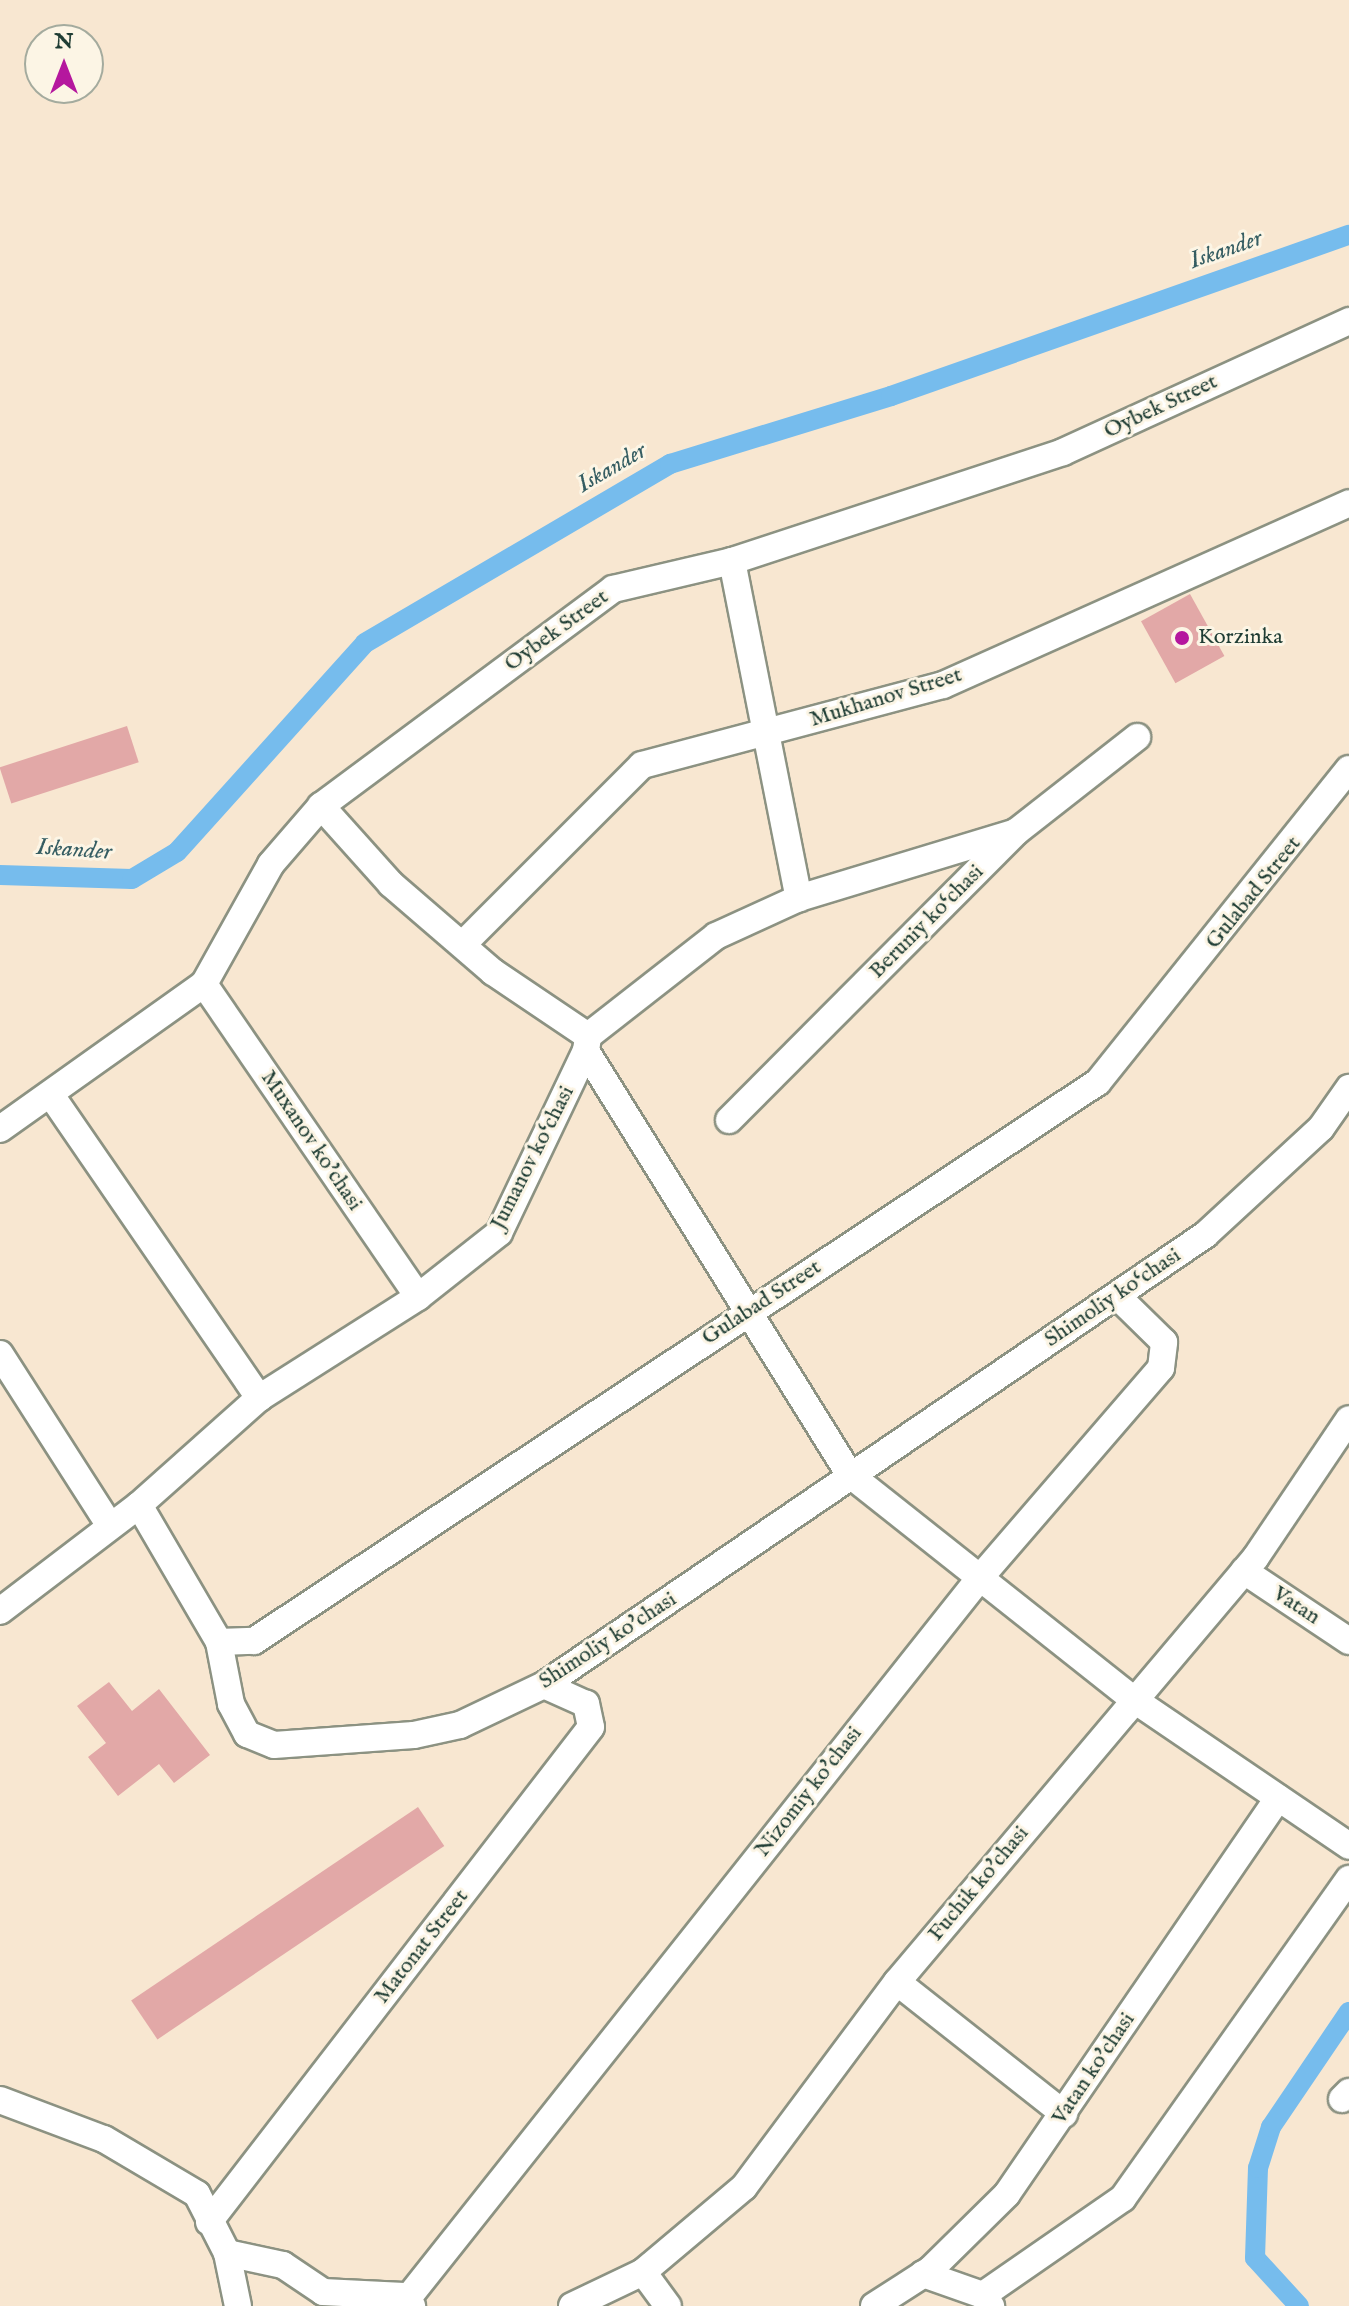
<!DOCTYPE html>
<meta charset="utf-8">
<style>
body{margin:0}
#map{position:relative;width:1349px;height:2306px;overflow:hidden;background:#f8e7d1;font-family:"IM FELL English",serif}
div>[style]{position:absolute}
.canal>*{height:20px;margin:-10px;padding:0 10px;transform-origin:10px;border-radius:10px;background:#76bced}
.building>*{inset:0;background:#e2a8a7;transform-origin:0 0}
.roads{filter:drop-shadow(2px 0 #8c9282) drop-shadow(-2px 0 #8c9282) drop-shadow(0 2px #8c9282) drop-shadow(0 -2px #8c9282)}
.minor>*{height:26px;margin:-13px;padding:0 13px;transform-origin:13px;border-radius:13px;background:#fff}
.dots>*{width:22px;height:22px;translate:-50% -50%;box-sizing:border-box;border:4px solid #fcf5e5;border-radius:50%}
span{translate:-50% -50%;white-space:nowrap;text-align:center;line-height:1.15;-webkit-text-stroke:6px #fcf5e5;paint-order:stroke}
.street-label{font-size:22px;color:#1f3d34}
.poi-label{font-size:22px;color:#1f3d34}
.left{translate:0 -50%;text-align:left}
.water-label{font-size:24px;color:#355d62;font-style:italic}
.north{position:absolute;left:24px;top:24px;width:80px;height:80px;box-sizing:border-box;background:#fcf5e5;border:2px solid #a4ab9e;border-radius:50%;rotate:0deg;font-size:22px;font-weight:700;line-height:32px;text-align:center;color:#1f3d34}
.north::after{content:'';display:block;margin:auto;width:28px;height:36px;background:#b5179e;clip-path:polygon(50% 0,100% 100%,50% 72%,0 100%)}
</style>
<div id="map">
<div class="canal">
<div style="left:0;top:875px;width:132px;rotate:1.7deg"></div>
<div style="left:132px;top:879px;width:52px;rotate:-31deg"></div>
<div style="left:177px;top:852px;width:281px;rotate:-48deg"></div>
<div style="left:365px;top:643px;width:354px;rotate:-30.4deg"></div>
<div style="left:670px;top:464px;width:231px;rotate:-17.1deg"></div>
<div style="left:891px;top:396px;width:485px;rotate:-19.4deg"></div>
<div style="left:1299px;top:2306px;width:65px;rotate:-132.5deg"></div>
<div style="left:1255px;top:2258px;width:90px;rotate:-88.1deg"></div>
<div style="left:1258px;top:2168px;width:43px;rotate:-72.4deg"></div>
<div style="left:1271px;top:2127px;width:139px;rotate:-55.9deg"></div>
</div>
<div class="building">
<div style="left:1190px;top:594px;width:71px;height:56px;rotate:61deg"></div>
<div style="left:127px;top:726px;width:38px;height:134px;rotate:72deg"></div>
<div style="clip-path:polygon(109px 1682px,132px 1711px,159px 1689px,210px 1755px,174px 1783px,159px 1764px,118px 1796px,88px 1757px,106px 1743px,77px 1706px)"></div>
<div style="left:418px;top:1807px;width:47px;height:346px;rotate:56deg"></div>
</div>
<div class="roads">
<div class="minor">
<div style="left:732px;top:561px;width:344px;rotate:78.8deg"></div>
<div style="left:465px;top:942px;width:250px;rotate:-45deg"></div>
<div style="left:642px;top:765px;width:311px;rotate:-14.9deg"></div>
<div style="left:943px;top:685px;width:445px;rotate:-24.1deg"></div>
<div style="left:204px;top:984px;width:379px;rotate:55.6deg"></div>
<div style="left:588px;top:1036px;width:162px;rotate:-38deg"></div>
<div style="left:716px;top:936px;width:91px;rotate:-24.6deg"></div>
<div style="left:799px;top:898px;width:224px;rotate:-16.9deg"></div>
<div style="left:586px;top:1051px;width:498px;rotate:58.1deg"></div>
<div style="left:849px;top:1474px;width:362px;rotate:38.4deg"></div>
<div style="left:1133px;top:1699px;width:261px;rotate:34.2deg"></div>
<div style="left:51px;top:1095px;width:368px;rotate:55.5deg"></div>
<div style="left:729px;top:1120px;width:407px;rotate:-45.1deg"></div>
<div style="left:1016px;top:832px;width:154px;rotate:-38.1deg"></div>
<div style="left:0;top:1129px;width:250px;rotate:-35.4deg"></div>
<div style="left:204px;top:984px;width:137px;rotate:-60.8deg"></div>
<div style="left:271px;top:864px;width:77px;rotate:-49.2deg"></div>
<div style="left:321px;top:806px;width:364px;rotate:-36.6deg"></div>
<div style="left:613px;top:589px;width:122px;rotate:-13.2deg"></div>
<div style="left:732px;top:561px;width:348px;rotate:-18.2deg"></div>
<div style="left:1063px;top:452px;width:315px;rotate:-24.6deg"></div>
<div style="left:0;top:1354px;width:204px;rotate:57.4deg"></div>
<div style="left:139px;top:1505px;width:159px;rotate:59.7deg"></div>
<div style="left:219px;top:1642px;width:35px;rotate:-2deg"></div>
<div style="left:254px;top:1641px;width:1012px;rotate:-33.52deg"></div>
<div style="left:1098px;top:1082px;width:401px;rotate:-51.3deg"></div>
<div style="left:1244px;top:1571px;width:126px;rotate:33.7deg"></div>
<div style="left:0;top:1611px;width:175px;rotate:-37.3deg"></div>
<div style="left:139px;top:1505px;width:161px;rotate:-41.7deg"></div>
<div style="left:259px;top:1398px;width:188px;rotate:-32.4deg"></div>
<div style="left:418px;top:1297px;width:103px;rotate:-38.3deg"></div>
<div style="left:499px;top:1233px;width:202px;rotate:-64.5deg"></div>
<div style="left:586px;top:1051px;width:15px;rotate:-82deg"></div>
<div style="left:588px;top:1036px;width:115px;rotate:-146deg"></div>
<div style="left:493px;top:972px;width:135px;rotate:-139.2deg"></div>
<div style="left:391px;top:884px;width:105px;rotate:-131.9deg"></div>
<div style="left:219px;top:1642px;width:63px;rotate:79deg"></div>
<div style="left:231px;top:1704px;width:34px;rotate:62deg"></div>
<div style="left:247px;top:1734px;width:29px;rotate:22deg"></div>
<div style="left:274px;top:1745px;width:140px;rotate:-4.1deg"></div>
<div style="left:414px;top:1735px;width:47px;rotate:-12.3deg"></div>
<div style="left:460px;top:1725px;width:93px;rotate:-25.5deg"></div>
<div style="left:544px;top:1685px;width:800px;rotate:-34.25deg"></div>
<div style="left:1205px;top:1235px;width:158px;rotate:-42.7deg"></div>
<div style="left:1321px;top:1128px;width:49px;rotate:-55deg"></div>
<div style="left:897px;top:1982px;width:213px;rotate:38.3deg"></div>
<div style="left:1342px;top:2099px;width:10px;rotate:-45deg"></div>
<div style="left:0;top:2100px;width:111px;rotate:20.6deg"></div>
<div style="left:104px;top:2139px;width:108px;rotate:30.6deg"></div>
<div style="left:197px;top:2194px;width:66px;rotate:63deg"></div>
<div style="left:227px;top:2253px;width:54px;rotate:78.3deg"></div>
<div style="left:209px;top:2222px;width:625px;rotate:-52.34deg"></div>
<div style="left:591px;top:1727px;width:24px;rotate:-102deg"></div>
<div style="left:586px;top:1704px;width:46px;rotate:-155.7deg"></div>
<div style="left:227px;top:2253px;width:57px;rotate:12.1deg"></div>
<div style="left:283px;top:2265px;width:48px;rotate:34deg"></div>
<div style="left:323px;top:2292px;width:81px;rotate:2.8deg"></div>
<div style="left:404px;top:2296px;width:13px;rotate:51deg"></div>
<div style="left:643px;top:2272px;width:42px;rotate:53.7deg"></div>
<div style="left:923px;top:2274px;width:64px;rotate:19.3deg"></div>
<div style="left:983px;top:2295px;width:14px;rotate:54deg"></div>
<div style="left:983px;top:2295px;width:170px;rotate:-34.7deg"></div>
<div style="left:1123px;top:2198px;width:391px;rotate:-54.7deg"></div>
<div style="left:408px;top:2298px;width:917px;rotate:-51.55deg"></div>
<div style="left:978px;top:1580px;width:280px;rotate:-49.2deg"></div>
<div style="left:1161px;top:1368px;width:26px;rotate:-83deg"></div>
<div style="left:1164px;top:1342px;width:66px;rotate:-135.6deg"></div>
<div style="left:572px;top:2306px;width:79px;rotate:-25.6deg"></div>
<div style="left:643px;top:2272px;width:132px;rotate:-40.1deg"></div>
<div style="left:744px;top:2187px;width:256px;rotate:-53.3deg"></div>
<div style="left:897px;top:1982px;width:556px;rotate:-49.81deg"></div>
<div style="left:1256px;top:1557px;width:166px;rotate:-56deg"></div>
<div style="left:874px;top:2306px;width:67px;rotate:-32.7deg"></div>
<div style="left:930px;top:2270px;width:108px;rotate:-44.6deg"></div>
<div style="left:1007px;top:2194px;width:480px;rotate:-55.6deg"></div>
</div>
</div>
<div class="dots">
<div style="left:1182px;top:638px;background:#b5179e"></div>
</div>
<div class="street-label">
<span style="left:1161px;top:407px;rotate:-25deg">Oybek Street</span>
<span style="left:557px;top:631px;rotate:-36deg">Oybek Street</span>
<span style="left:886px;top:698px;rotate:-17deg">Mukhanov Street</span>
<span style="left:1254px;top:893px;rotate:-51deg">Gulabad Street</span>
<span style="left:927px;top:922px;rotate:-45deg">Beruniy ko‘chasi</span>
<span style="left:311px;top:1141px;rotate:56deg">Muxanov ko'chasi</span>
<span style="left:533px;top:1158px;rotate:-63deg">Jumanov ko‘chasi</span>
<span style="left:1113px;top:1298px;rotate:-34deg">Shimoliy ko‘chasi</span>
<span style="left:762px;top:1303px;rotate:-33deg">Gulabad Street</span>
<span style="left:1296px;top:1606px;rotate:33deg">Vatan</span>
<span style="left:608px;top:1641px;rotate:-33deg">Shimoliy ko'chasi</span>
<span style="left:809px;top:1792px;rotate:-52deg">Nizomiy ko'chasi</span>
<span style="left:979px;top:1884px;rotate:-50deg">Fuchik ko'chasi</span>
<span style="left:422px;top:1947px;rotate:-52deg">Matonat Street</span>
<span style="left:1094px;top:2069px;rotate:-56deg">Vatan ko'chasi</span>
</div>
<div class="poi-label">
<span class="left" style="left:1198px;top:638px">Korzinka</span>
</div>
<div class="water-label">
<span style="left:1226px;top:250px;rotate:-19deg">Iskander</span>
<span style="left:612px;top:468px;rotate:-30deg">Iskander</span>
<span style="left:74px;top:850px;rotate:4deg">Iskander</span>
</div>
<div class="north">N</div>
</div>
